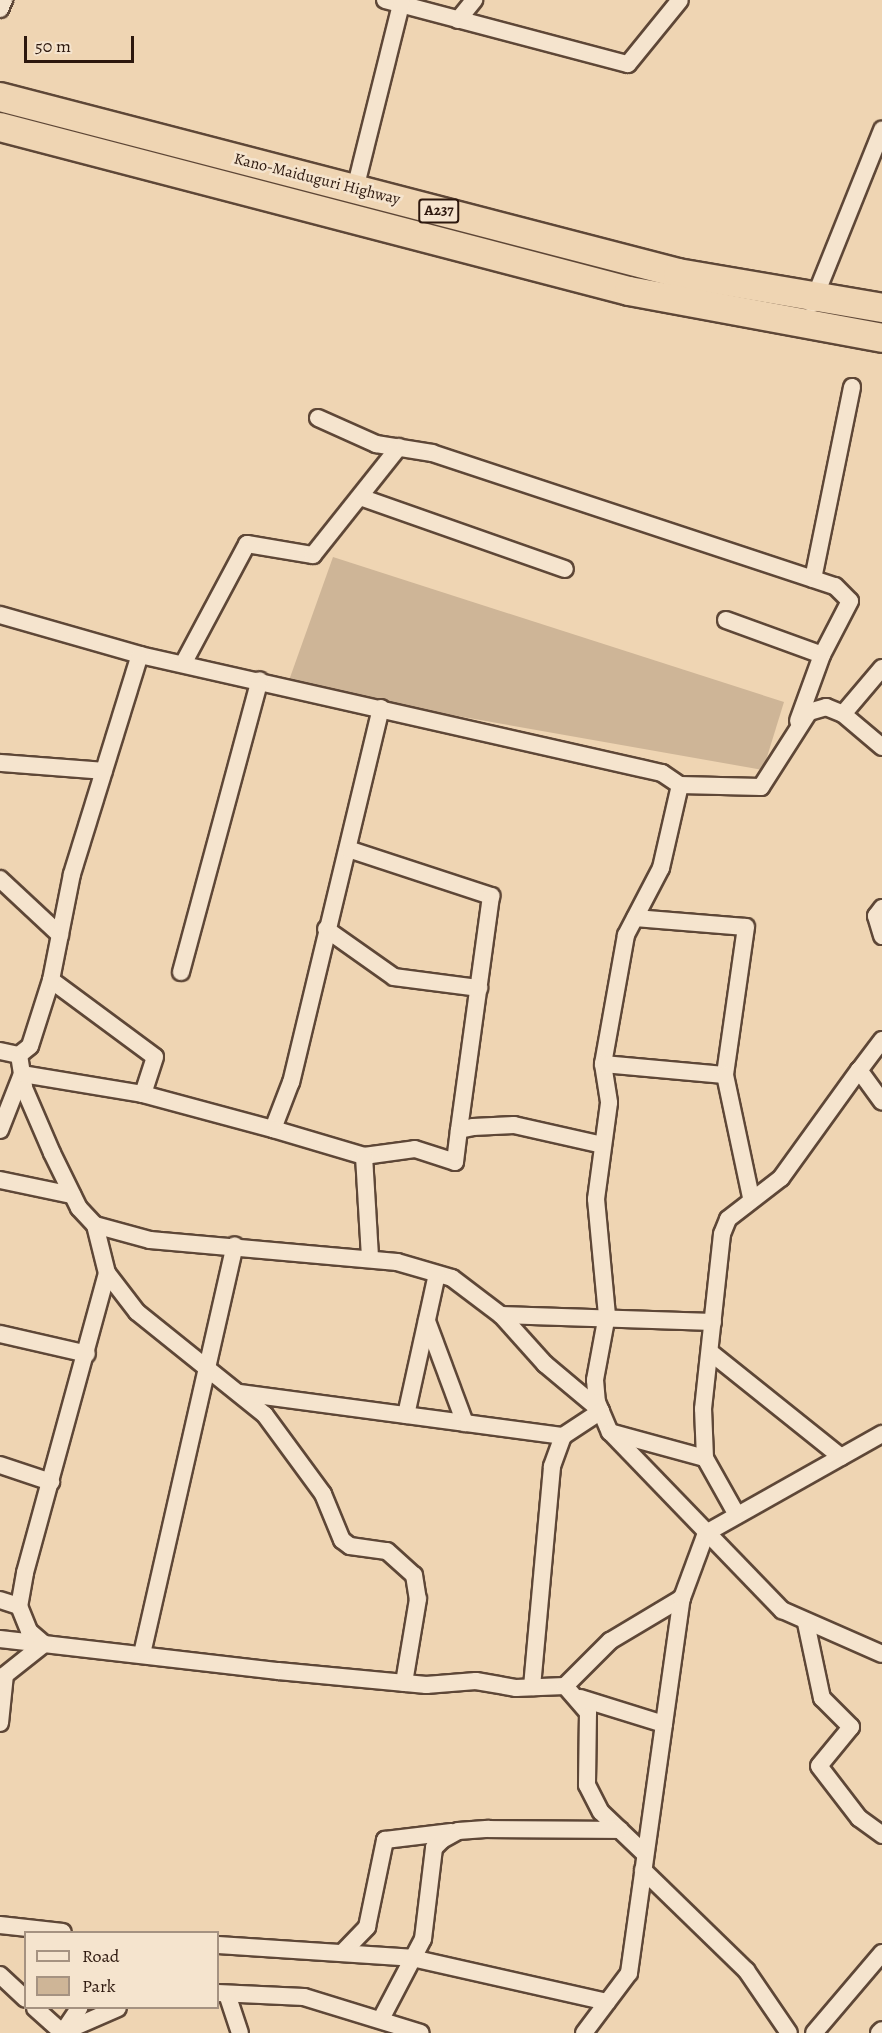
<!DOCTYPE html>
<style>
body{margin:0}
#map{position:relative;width:882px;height:2033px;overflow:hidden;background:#efd5b3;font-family:Alegreya,serif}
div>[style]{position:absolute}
.green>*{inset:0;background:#ceb597}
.roads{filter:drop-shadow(2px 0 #5e4737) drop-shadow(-2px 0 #5e4737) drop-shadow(0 2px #5e4737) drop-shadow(0 -2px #5e4737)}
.street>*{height:16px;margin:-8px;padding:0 8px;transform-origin:8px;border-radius:8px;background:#f5e4ce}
.highway>*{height:28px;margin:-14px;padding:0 14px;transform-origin:14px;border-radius:14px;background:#efd5b3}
span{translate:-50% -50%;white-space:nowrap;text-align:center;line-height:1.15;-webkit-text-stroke:5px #f5e4ce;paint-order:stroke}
.shield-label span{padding:2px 4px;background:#f5e4ce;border:2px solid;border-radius:4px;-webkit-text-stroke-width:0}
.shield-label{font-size:15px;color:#2d180e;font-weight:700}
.street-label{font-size:16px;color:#2d180e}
.legend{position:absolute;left:24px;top:1931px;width:195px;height:78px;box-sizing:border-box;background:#f5e4ce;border:2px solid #a59281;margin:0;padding:8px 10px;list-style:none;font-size:18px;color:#2d180e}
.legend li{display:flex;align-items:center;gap:12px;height:30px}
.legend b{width:30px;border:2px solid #a59281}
.scale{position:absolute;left:24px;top:36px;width:110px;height:27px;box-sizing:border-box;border:3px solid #2d180e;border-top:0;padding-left:8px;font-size:18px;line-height:21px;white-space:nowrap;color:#2d180e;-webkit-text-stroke:4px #f5e4ce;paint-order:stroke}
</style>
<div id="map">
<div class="green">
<div style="clip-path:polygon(333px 557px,784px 702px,763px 770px,287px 686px)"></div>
</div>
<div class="roads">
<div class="street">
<div style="left:385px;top:0;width:251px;rotate:14.8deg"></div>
<div style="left:628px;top:64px;width:82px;rotate:-50.9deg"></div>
<div style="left:0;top:9px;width:10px;rotate:-66deg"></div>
<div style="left:458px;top:20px;width:26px;rotate:-51deg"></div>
<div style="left:355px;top:189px;width:191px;rotate:-76deg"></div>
<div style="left:812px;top:304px;width:188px;rotate:-68.1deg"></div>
<div style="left:318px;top:418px;width:64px;rotate:24.1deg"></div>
<div style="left:376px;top:444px;width:57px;rotate:9.1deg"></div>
<div style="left:432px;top:453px;width:424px;rotate:18.3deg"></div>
<div style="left:835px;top:586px;width:21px;rotate:45deg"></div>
<div style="left:850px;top:601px;width:61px;rotate:117.4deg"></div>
<div style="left:360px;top:497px;width:217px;rotate:19.4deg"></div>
<div style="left:813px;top:579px;width:196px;rotate:-78.5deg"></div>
<div style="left:0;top:615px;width:146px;rotate:15.9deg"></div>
<div style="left:140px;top:655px;width:535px;rotate:12.74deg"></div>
<div style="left:662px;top:773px;width:22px;rotate:34deg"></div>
<div style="left:680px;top:785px;width:81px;rotate:1.4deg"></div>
<div style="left:761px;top:787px;width:89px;rotate:-57.4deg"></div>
<div style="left:809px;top:712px;width:18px;rotate:-16deg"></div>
<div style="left:826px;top:707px;width:18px;rotate:22deg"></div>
<div style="left:726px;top:620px;width:102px;rotate:20deg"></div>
<div style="left:822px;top:655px;width:70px;rotate:110deg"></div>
<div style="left:183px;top:664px;width:136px;rotate:-61.9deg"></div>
<div style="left:247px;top:544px;width:67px;rotate:9.5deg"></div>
<div style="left:313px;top:555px;width:138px;rotate:-51.5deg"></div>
<div style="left:882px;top:668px;width:60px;rotate:130.3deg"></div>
<div style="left:843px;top:714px;width:51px;rotate:40.2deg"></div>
<div style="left:381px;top:708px;width:385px;rotate:103.5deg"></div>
<div style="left:291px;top:1082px;width:50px;rotate:111deg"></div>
<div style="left:273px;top:1129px;width:95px;rotate:16.5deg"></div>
<div style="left:364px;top:1156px;width:51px;rotate:-7.8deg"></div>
<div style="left:415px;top:1149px;width:42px;rotate:18deg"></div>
<div style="left:455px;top:1162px;width:32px;rotate:-83deg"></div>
<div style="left:459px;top:1130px;width:14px;rotate:-12deg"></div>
<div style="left:473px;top:1127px;width:41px;rotate:-2.8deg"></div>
<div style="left:514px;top:1125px;width:91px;rotate:12.7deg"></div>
<div style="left:0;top:763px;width:104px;rotate:4.4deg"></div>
<div style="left:680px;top:785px;width:85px;rotate:102.9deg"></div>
<div style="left:661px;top:868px;width:76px;rotate:117.6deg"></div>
<div style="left:626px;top:935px;width:131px;rotate:100.1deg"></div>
<div style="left:603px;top:1064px;width:39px;rotate:81deg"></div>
<div style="left:609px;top:1103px;width:97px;rotate:97.7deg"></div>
<div style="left:596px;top:1199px;width:117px;rotate:84.6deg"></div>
<div style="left:607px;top:1315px;width:66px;rotate:100.5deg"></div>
<div style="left:595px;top:1380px;width:22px;rotate:85deg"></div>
<div style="left:597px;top:1402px;width:33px;rotate:67deg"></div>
<div style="left:610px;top:1432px;width:248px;rotate:46deg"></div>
<div style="left:782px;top:1610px;width:109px;rotate:23.7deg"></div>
<div style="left:348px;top:849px;width:151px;rotate:18.2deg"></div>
<div style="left:491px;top:896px;width:236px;rotate:97.8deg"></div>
<div style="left:0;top:879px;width:82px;rotate:43deg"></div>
<div style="left:882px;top:908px;width:10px;rotate:127deg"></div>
<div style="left:876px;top:916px;width:21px;rotate:73deg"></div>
<div style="left:635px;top:918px;width:111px;rotate:4.6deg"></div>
<div style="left:746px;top:927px;width:149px;rotate:98.1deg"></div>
<div style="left:326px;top:929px;width:83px;rotate:35.2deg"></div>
<div style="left:394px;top:977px;width:86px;rotate:7.4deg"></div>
<div style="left:181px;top:972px;width:302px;rotate:-74.9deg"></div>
<div style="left:51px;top:980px;width:129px;rotate:36.5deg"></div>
<div style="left:155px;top:1057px;width:39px;rotate:108deg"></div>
<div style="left:143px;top:1094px;width:135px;rotate:15.1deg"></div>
<div style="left:882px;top:1040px;width:38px;rotate:127deg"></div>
<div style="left:859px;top:1070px;width:39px;rotate:54deg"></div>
<div style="left:0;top:1051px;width:19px;rotate:12deg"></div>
<div style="left:19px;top:1055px;width:14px;rotate:-39deg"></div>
<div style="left:30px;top:1046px;width:69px;rotate:-72.3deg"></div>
<div style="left:51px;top:980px;width:108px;rotate:-78.8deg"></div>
<div style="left:72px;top:874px;width:229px;rotate:-72.8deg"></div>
<div style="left:19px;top:1055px;width:33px;rotate:81deg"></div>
<div style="left:24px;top:1088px;width:71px;rotate:66.7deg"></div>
<div style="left:52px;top:1153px;width:61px;rotate:63.9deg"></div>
<div style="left:79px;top:1208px;width:23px;rotate:47deg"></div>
<div style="left:95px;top:1225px;width:57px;rotate:15.3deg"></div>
<div style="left:150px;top:1240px;width:248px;rotate:5.1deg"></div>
<div style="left:397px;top:1262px;width:57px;rotate:16.2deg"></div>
<div style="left:452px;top:1278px;width:61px;rotate:37.1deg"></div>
<div style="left:501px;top:1315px;width:66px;rotate:48.1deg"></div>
<div style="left:545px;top:1364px;width:73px;rotate:40deg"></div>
<div style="left:601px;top:1411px;width:45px;rotate:146.7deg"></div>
<div style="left:563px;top:1436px;width:33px;rotate:110deg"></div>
<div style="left:552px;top:1467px;width:221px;rotate:95.2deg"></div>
<div style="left:603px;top:1064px;width:122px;rotate:5.2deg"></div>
<div style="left:725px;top:1075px;width:125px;rotate:78deg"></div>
<div style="left:0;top:1130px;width:60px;rotate:-68.6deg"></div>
<div style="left:22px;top:1074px;width:123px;rotate:9.4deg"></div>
<div style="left:364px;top:1156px;width:102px;rotate:86.6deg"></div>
<div style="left:0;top:1180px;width:74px;rotate:11.8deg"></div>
<div style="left:95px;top:1225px;width:49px;rotate:76deg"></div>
<div style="left:107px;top:1273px;width:311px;rotate:105.3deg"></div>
<div style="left:25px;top:1573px;width:34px;rotate:100deg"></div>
<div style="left:19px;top:1606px;width:27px;rotate:68deg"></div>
<div style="left:29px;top:1631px;width:20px;rotate:41deg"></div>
<div style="left:44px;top:1644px;width:236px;rotate:6.6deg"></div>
<div style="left:278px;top:1671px;width:149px;rotate:5.4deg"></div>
<div style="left:426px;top:1685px;width:50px;rotate:-4.6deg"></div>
<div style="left:476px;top:1681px;width:41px;rotate:9.9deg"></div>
<div style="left:516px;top:1688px;width:49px;rotate:-2.3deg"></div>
<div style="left:565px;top:1686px;width:35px;rotate:49deg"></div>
<div style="left:588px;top:1712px;width:73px;rotate:90.8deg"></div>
<div style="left:587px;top:1785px;width:30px;rotate:63deg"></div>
<div style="left:601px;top:1812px;width:61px;rotate:43.7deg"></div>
<div style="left:107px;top:1273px;width:49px;rotate:52.4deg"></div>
<div style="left:137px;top:1312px;width:164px;rotate:38.8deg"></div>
<div style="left:265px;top:1415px;width:98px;rotate:53.7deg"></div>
<div style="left:323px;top:1494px;width:50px;rotate:67.6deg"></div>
<div style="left:342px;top:1540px;width:10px;rotate:37deg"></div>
<div style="left:350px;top:1546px;width:37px;rotate:8deg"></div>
<div style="left:387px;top:1551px;width:36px;rotate:42deg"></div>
<div style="left:414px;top:1575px;width:24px;rotate:81deg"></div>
<div style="left:418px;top:1599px;width:85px;rotate:99.5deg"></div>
<div style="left:501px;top:1315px;width:212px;rotate:1.9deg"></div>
<div style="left:427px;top:1321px;width:109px;rotate:69.6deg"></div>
<div style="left:0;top:1334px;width:89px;rotate:12.9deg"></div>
<div style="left:710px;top:1352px;width:168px;rotate:38.7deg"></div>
<div style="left:240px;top:1393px;width:326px;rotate:7.6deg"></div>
<div style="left:406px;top:1415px;width:144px;rotate:-77.6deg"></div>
<div style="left:613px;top:1433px;width:95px;rotate:15.2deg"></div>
<div style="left:0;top:1465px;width:54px;rotate:18.4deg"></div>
<div style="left:737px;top:1515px;width:65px;rotate:-119.3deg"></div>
<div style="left:705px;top:1458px;width:49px;rotate:-92.3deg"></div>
<div style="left:703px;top:1409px;width:176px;rotate:-83.8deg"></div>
<div style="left:722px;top:1234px;width:16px;rotate:-68deg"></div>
<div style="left:728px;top:1219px;width:67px;rotate:-37.7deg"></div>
<div style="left:781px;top:1178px;width:133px;rotate:-54.2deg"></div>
<div style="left:0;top:1600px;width:20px;rotate:18deg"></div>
<div style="left:806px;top:1623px;width:77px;rotate:78deg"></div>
<div style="left:822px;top:1698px;width:41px;rotate:45deg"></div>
<div style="left:851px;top:1727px;width:50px;rotate:129.4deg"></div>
<div style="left:819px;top:1766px;width:66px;rotate:52.4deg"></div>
<div style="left:859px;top:1818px;width:29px;rotate:36deg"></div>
<div style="left:0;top:1639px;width:44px;rotate:6.5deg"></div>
<div style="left:142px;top:1654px;width:419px;rotate:-77.2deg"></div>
<div style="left:565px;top:1686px;width:64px;rotate:-45deg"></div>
<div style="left:610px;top:1641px;width:84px;rotate:-30.8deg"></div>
<div style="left:580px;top:1698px;width:88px;rotate:17.2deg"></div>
<div style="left:0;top:1723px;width:48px;rotate:-84.1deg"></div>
<div style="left:5px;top:1675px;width:50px;rotate:-38.5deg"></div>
<div style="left:643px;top:1870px;width:144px;rotate:44.2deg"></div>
<div style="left:746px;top:1970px;width:76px;rotate:55.7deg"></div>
<div style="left:0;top:1925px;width:63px;rotate:6.3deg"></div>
<div style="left:218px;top:1945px;width:194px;rotate:3.8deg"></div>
<div style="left:412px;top:1958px;width:200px;rotate:12.7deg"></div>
<div style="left:343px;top:1952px;width:35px;rotate:-46deg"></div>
<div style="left:367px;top:1927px;width:89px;rotate:-78.3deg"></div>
<div style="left:385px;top:1840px;width:67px;rotate:-6.8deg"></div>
<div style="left:0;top:1975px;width:35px;rotate:43deg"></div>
<div style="left:218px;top:1993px;width:86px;rotate:2.7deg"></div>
<div style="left:304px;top:1997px;width:122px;rotate:17.1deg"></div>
<div style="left:227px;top:1994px;width:41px;rotate:71.6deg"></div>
<div style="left:35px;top:2008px;width:38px;rotate:42deg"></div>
<div style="left:381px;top:2019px;width:90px;rotate:-62.3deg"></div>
<div style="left:423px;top:1939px;width:92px;rotate:-83.1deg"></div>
<div style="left:434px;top:1848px;width:11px;rotate:-45deg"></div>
<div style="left:442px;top:1840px;width:18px;rotate:-29deg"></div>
<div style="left:458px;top:1831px;width:31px;rotate:-4deg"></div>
<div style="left:489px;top:1829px;width:131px;rotate:0.4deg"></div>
<div style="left:63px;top:2032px;width:29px;rotate:-56deg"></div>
<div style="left:61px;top:2033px;width:62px;rotate:-23.7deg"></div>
<div style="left:584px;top:2033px;width:75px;rotate:-53.1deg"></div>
<div style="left:629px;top:1973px;width:379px;rotate:-82deg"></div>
<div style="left:682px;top:1598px;width:69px;rotate:-69.7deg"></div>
<div style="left:706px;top:1533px;width:202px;rotate:-29.4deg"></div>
<div style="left:814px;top:2033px;width:105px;rotate:-49.6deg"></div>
<div style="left:879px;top:2033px;width:4px;rotate:-45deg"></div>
</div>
<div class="highway">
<div style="left:0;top:97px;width:700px;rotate:14.55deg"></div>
<div style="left:678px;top:273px;width:207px;rotate:9.7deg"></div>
<div style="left:0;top:127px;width:650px;rotate:14.61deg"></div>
<div style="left:629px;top:291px;width:257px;rotate:10.5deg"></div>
</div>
</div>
<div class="shield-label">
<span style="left:439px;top:211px">A237</span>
</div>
<div class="street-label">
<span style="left:317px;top:179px;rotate:14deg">Kano-Maiduguri Highway</span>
</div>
<ul class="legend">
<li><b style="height:8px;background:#f5e4ce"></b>Road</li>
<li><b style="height:16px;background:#ceb597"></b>Park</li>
</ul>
<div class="scale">50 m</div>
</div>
